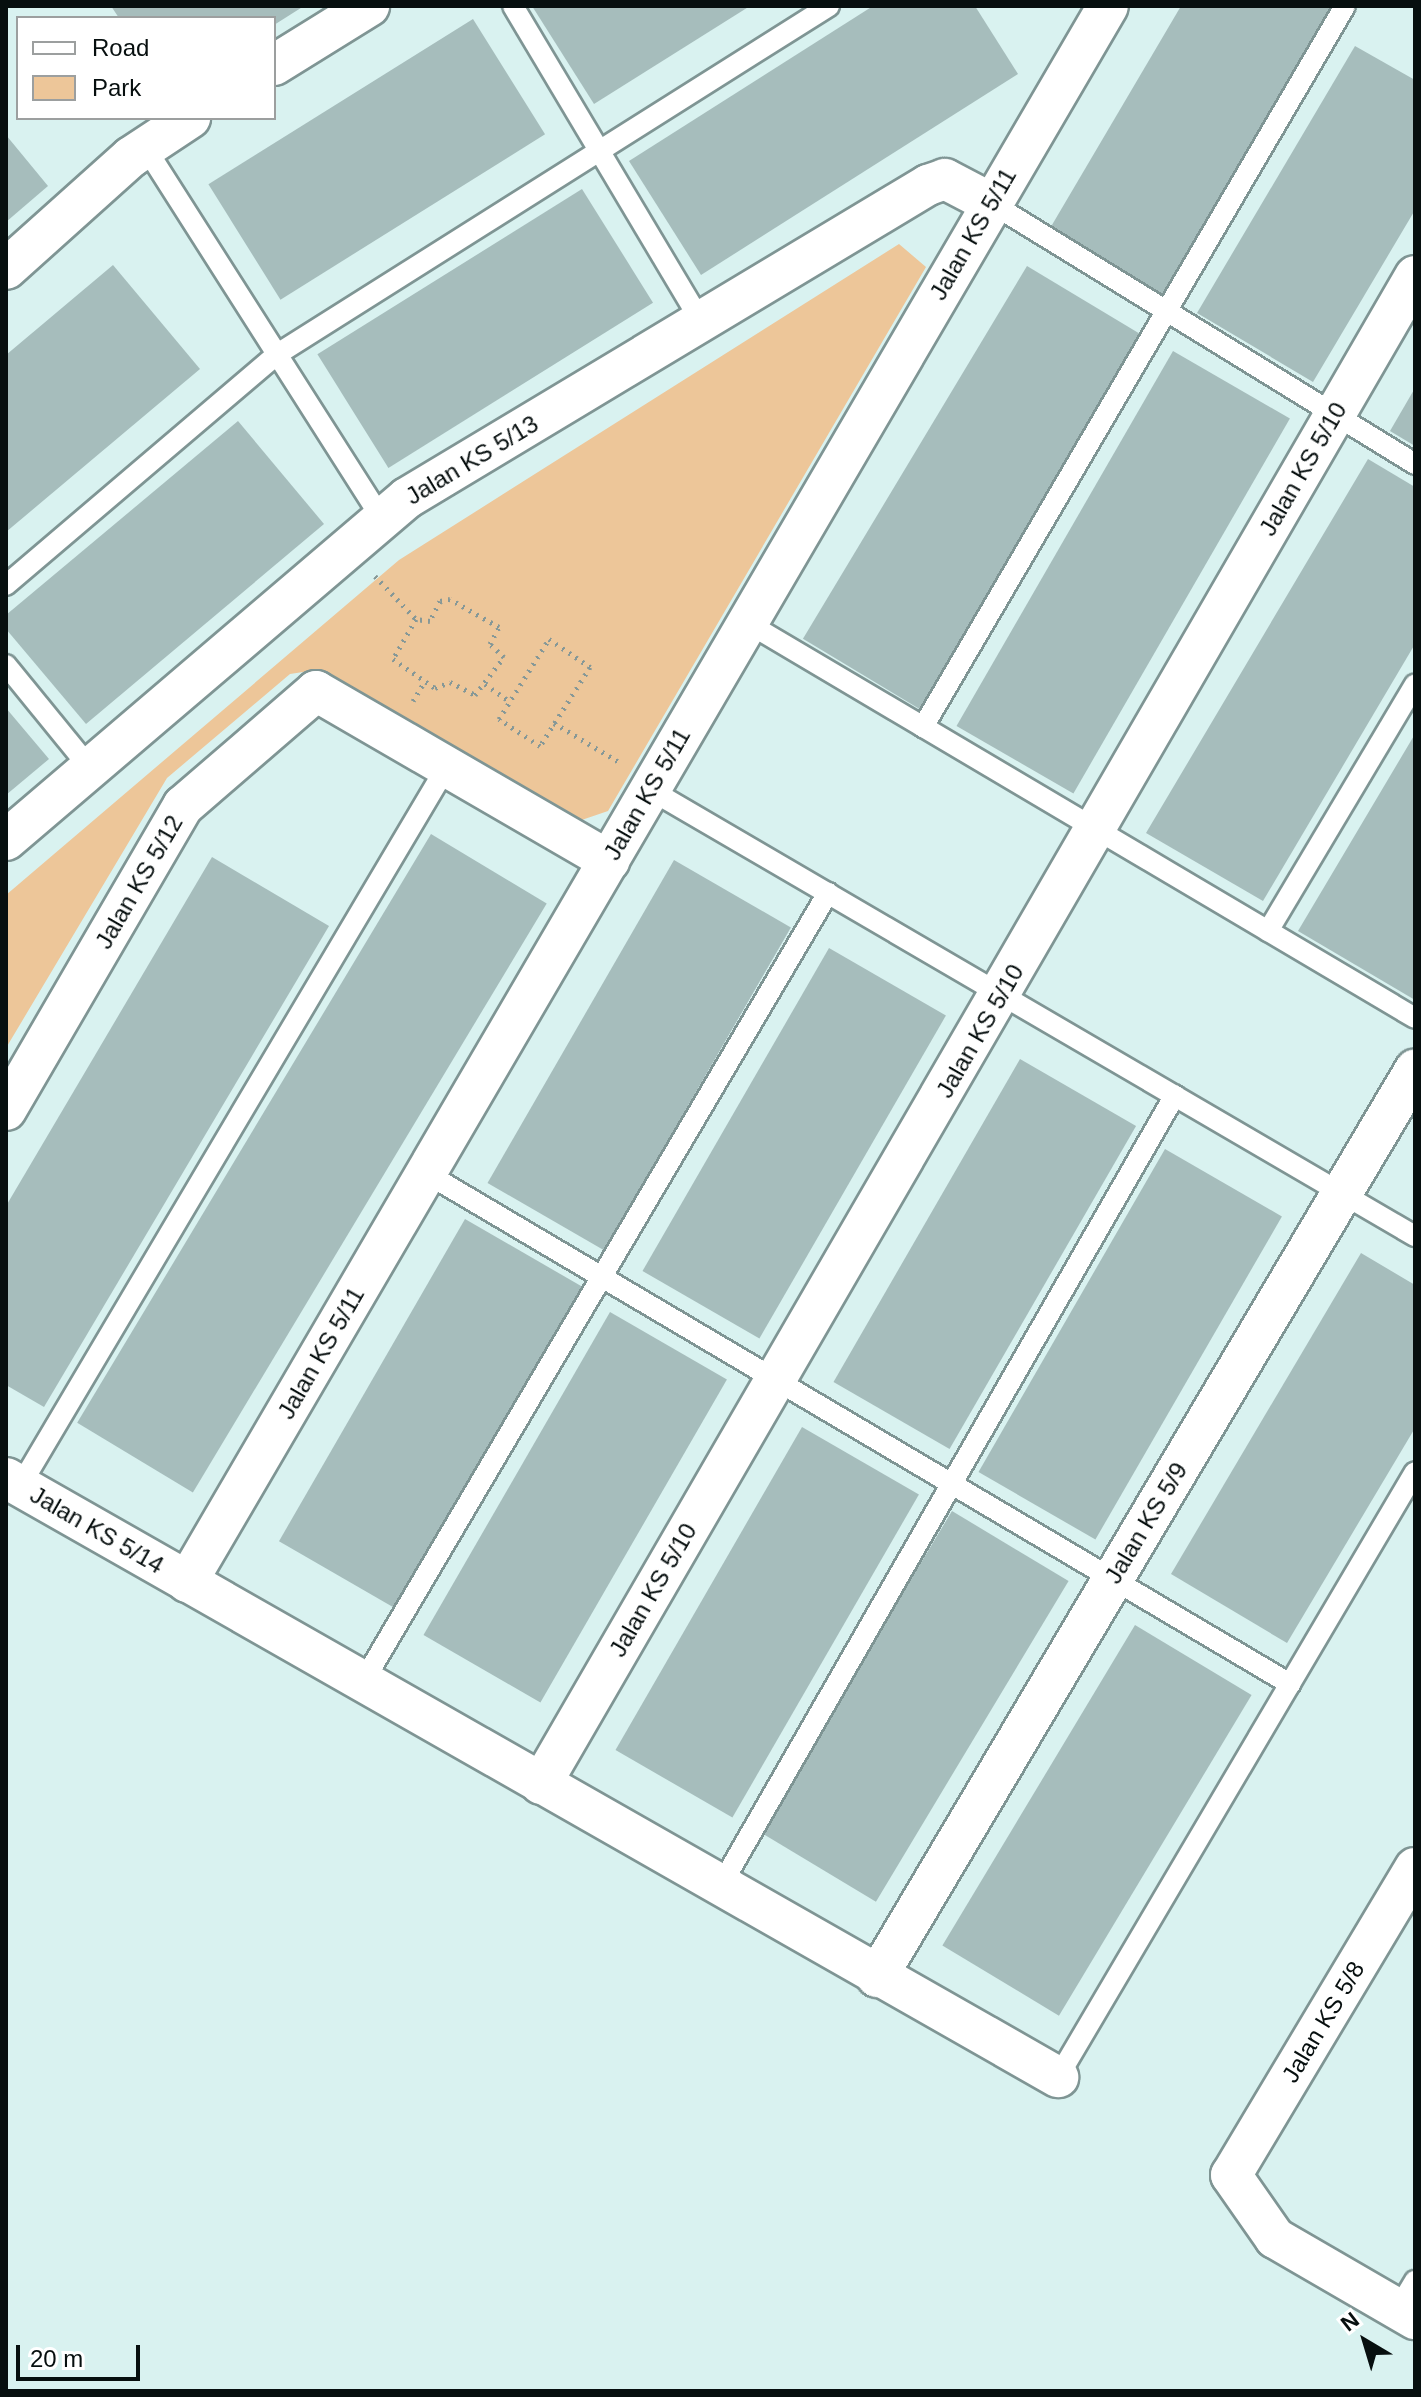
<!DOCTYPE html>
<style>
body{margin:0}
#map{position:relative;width:1421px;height:2397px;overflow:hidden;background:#d9f2f0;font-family:Helvetica,sans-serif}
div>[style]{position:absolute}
.green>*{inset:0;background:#edc699}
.building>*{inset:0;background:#a6bdbc;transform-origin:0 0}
.path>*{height:5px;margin-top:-2.5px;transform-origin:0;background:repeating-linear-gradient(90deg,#869897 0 2px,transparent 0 8px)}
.roads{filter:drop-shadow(2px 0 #7f9594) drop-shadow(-2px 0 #7f9594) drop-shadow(0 2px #7f9594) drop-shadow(0 -2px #7f9594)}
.lane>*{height:20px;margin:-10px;padding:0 10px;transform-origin:10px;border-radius:10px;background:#fff}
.street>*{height:40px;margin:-20px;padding:0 20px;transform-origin:20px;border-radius:20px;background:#fff}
span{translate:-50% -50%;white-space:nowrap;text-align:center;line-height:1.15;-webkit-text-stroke:6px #fff;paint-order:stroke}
.street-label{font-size:24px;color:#070f0f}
.frame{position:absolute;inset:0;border:8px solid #070f0f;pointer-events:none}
.legend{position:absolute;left:16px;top:16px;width:260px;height:104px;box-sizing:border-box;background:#fff;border:2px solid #9c9f9f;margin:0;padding:10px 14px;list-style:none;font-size:24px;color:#070f0f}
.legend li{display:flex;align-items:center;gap:16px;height:40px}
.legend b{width:40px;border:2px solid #9c9f9f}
.north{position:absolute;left:1325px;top:2301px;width:80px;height:80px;-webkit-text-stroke:6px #fff;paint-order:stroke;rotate:322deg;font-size:22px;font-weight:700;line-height:32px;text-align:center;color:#070f0f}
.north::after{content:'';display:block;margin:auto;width:28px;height:36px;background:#070f0f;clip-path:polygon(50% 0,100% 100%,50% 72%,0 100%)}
.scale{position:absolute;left:16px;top:2345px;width:124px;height:36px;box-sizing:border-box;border:4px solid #070f0f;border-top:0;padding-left:10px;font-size:24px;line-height:28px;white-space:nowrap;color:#070f0f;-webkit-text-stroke:6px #fff;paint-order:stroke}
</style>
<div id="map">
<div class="green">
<div style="clip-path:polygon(899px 244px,926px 267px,608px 811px,570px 824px,316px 670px,290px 674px,167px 778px,6px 1048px,6px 895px,399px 560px)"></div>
</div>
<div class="building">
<div style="clip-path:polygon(111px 6px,304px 6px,274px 25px,274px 18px,119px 18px)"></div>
<div style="clip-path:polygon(532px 6px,750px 6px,594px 104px)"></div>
<div style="clip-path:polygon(873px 6px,975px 6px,1018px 74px,701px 275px,629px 161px)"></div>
<div style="clip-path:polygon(1181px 6px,1339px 6px,1166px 298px,1049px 230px)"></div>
<div style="left:473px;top:19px;width:136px;height:312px;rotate:58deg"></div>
<div style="clip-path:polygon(1355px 46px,1415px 80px,1415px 210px,1313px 382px,1197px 313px)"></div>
<div style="clip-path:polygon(6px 135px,48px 186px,6px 222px)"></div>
<div style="left:582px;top:189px;width:134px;height:312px;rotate:58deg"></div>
<div style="clip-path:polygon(113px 265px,200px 369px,6px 532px,6px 355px)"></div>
<div style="left:1027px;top:266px;width:136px;height:435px;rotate:31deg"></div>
<div style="left:1173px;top:351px;width:135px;height:433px;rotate:30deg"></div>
<div style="clip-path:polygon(1415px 388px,1415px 446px,1390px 431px)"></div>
<div style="clip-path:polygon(238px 421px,324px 524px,86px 724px,6px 629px,6px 615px)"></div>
<div style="clip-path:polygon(1368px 459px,1415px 487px,1415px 644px,1263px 901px,1146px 833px)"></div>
<div style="clip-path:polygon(6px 708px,49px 759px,6px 795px)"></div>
<div style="clip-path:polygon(1415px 734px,1415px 1000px,1298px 931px)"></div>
<div style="left:431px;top:834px;width:135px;height:687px;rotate:31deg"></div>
<div style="clip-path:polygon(212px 857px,329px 926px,44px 1407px,6px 1385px,6px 1206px)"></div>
<div style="left:674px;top:860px;width:135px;height:373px;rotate:30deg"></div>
<div style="left:829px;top:948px;width:135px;height:373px;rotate:30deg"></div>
<div style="left:1020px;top:1059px;width:134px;height:373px;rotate:30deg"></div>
<div style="left:1165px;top:1149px;width:135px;height:373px;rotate:30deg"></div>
<div style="left:465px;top:1219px;width:135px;height:372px;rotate:30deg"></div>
<div style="clip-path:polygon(1361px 1253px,1415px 1285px,1415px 1428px,1287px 1643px,1171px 1574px)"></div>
<div style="left:610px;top:1312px;width:135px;height:373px;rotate:30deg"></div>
<div style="left:802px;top:1427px;width:135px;height:373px;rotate:30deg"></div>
<div style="left:952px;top:1511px;width:136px;height:374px;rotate:31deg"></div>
<div style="left:1135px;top:1625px;width:136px;height:374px;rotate:31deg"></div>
</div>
<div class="path">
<div style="left:375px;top:576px;width:59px;rotate:46.4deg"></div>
<div style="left:416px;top:619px;width:46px;rotate:119.9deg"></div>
<div style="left:393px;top:659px;width:51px;rotate:34.6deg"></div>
<div style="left:435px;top:688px;width:16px;rotate:-22deg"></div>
<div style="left:450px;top:682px;width:28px;rotate:27deg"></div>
<div style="left:475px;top:695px;width:48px;rotate:-52.7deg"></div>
<div style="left:504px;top:657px;width:19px;rotate:-137deg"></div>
<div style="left:490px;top:644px;width:19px;rotate:-62deg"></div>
<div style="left:499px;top:627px;width:56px;rotate:-150.3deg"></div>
<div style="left:450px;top:599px;width:10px;rotate:169deg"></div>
<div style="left:440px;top:601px;width:22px;rotate:117deg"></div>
<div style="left:430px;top:621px;width:14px;rotate:-172deg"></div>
<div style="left:549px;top:639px;width:50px;rotate:34.3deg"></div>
<div style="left:590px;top:667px;width:93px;rotate:122.3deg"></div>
<div style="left:540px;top:746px;width:49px;rotate:-146.6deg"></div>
<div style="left:499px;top:719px;width:94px;rotate:-58deg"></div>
<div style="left:485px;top:684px;width:29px;rotate:35deg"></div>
<div style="left:413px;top:701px;width:23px;rotate:-59deg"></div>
<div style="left:554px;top:723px;width:76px;rotate:31deg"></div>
</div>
<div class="roads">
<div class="lane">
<div style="left:513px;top:6px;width:367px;rotate:59.2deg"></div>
<div style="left:145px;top:147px;width:439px;rotate:57.5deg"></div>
<div style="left:991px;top:203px;width:498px;rotate:31.6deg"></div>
<div style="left:6px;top:585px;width:355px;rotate:-40.4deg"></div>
<div style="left:276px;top:355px;width:654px;rotate:-32.26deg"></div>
<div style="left:746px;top:622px;width:777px;rotate:30.62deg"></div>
<div style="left:6px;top:665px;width:133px;rotate:50.8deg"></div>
<div style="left:923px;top:727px;width:835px;rotate:-59.66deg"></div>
<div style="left:649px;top:789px;width:887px;rotate:30.27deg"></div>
<div style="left:1268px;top:931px;width:287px;rotate:-59.2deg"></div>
<div style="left:426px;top:1173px;width:1004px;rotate:30.6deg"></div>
<div style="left:20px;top:1486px;width:837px;rotate:-59.33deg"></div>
<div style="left:363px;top:1682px;width:916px;rotate:-59.49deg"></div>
<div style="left:720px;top:1887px;width:913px;rotate:-60.12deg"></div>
<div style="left:1058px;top:2077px;width:702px;rotate:-59.46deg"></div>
<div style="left:1398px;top:2309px;width:33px;rotate:-59deg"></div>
</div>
<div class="street">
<div style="left:274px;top:65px;width:112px;rotate:-31.8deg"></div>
<div style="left:6px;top:269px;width:168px;rotate:-41.9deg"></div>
<div style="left:131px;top:157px;width:71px;rotate:-33.5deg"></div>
<div style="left:6px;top:840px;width:527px;rotate:-40.46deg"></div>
<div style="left:407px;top:498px;width:608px;rotate:-31deg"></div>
<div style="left:928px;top:185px;width:18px;rotate:-19deg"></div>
<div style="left:945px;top:179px;width:52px;rotate:27.6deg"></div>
<div style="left:6px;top:1110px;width:352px;rotate:-59.8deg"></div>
<div style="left:183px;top:806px;width:176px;rotate:-40.8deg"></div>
<div style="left:316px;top:691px;width:339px;rotate:30.1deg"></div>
<div style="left:6px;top:1478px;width:1211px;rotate:29.66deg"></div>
<div style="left:187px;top:1582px;width:1825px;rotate:-59.7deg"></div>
<div style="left:541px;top:1784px;width:1743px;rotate:-59.9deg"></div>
<div style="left:1415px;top:1868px;width:358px;rotate:120.9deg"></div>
<div style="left:1231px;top:2175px;width:77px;rotate:55.1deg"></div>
<div style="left:1275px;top:2238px;width:162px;rotate:30.1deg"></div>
<div style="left:877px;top:1977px;width:1055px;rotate:-59.33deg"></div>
</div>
</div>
<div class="street-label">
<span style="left:973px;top:234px;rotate:-60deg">Jalan KS 5/11</span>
<span style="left:472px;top:460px;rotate:-31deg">Jalan KS 5/13</span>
<span style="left:1303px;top:469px;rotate:-60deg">Jalan KS 5/10</span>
<span style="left:647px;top:794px;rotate:-60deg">Jalan KS 5/11</span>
<span style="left:139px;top:882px;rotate:-60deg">Jalan KS 5/12</span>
<span style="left:980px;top:1031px;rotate:-60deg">Jalan KS 5/10</span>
<span style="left:321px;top:1353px;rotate:-60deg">Jalan KS 5/11</span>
<span style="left:1146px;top:1523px;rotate:-59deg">Jalan KS 5/9</span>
<span style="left:97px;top:1530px;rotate:30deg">Jalan KS 5/14</span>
<span style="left:653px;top:1590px;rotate:-60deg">Jalan KS 5/10</span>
<span style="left:1323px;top:2022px;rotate:-59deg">Jalan KS 5/8</span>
</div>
<div class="frame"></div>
<ul class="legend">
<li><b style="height:10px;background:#fff"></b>Road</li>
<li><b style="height:22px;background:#edc699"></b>Park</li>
</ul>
<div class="north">N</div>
<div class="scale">20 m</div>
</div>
